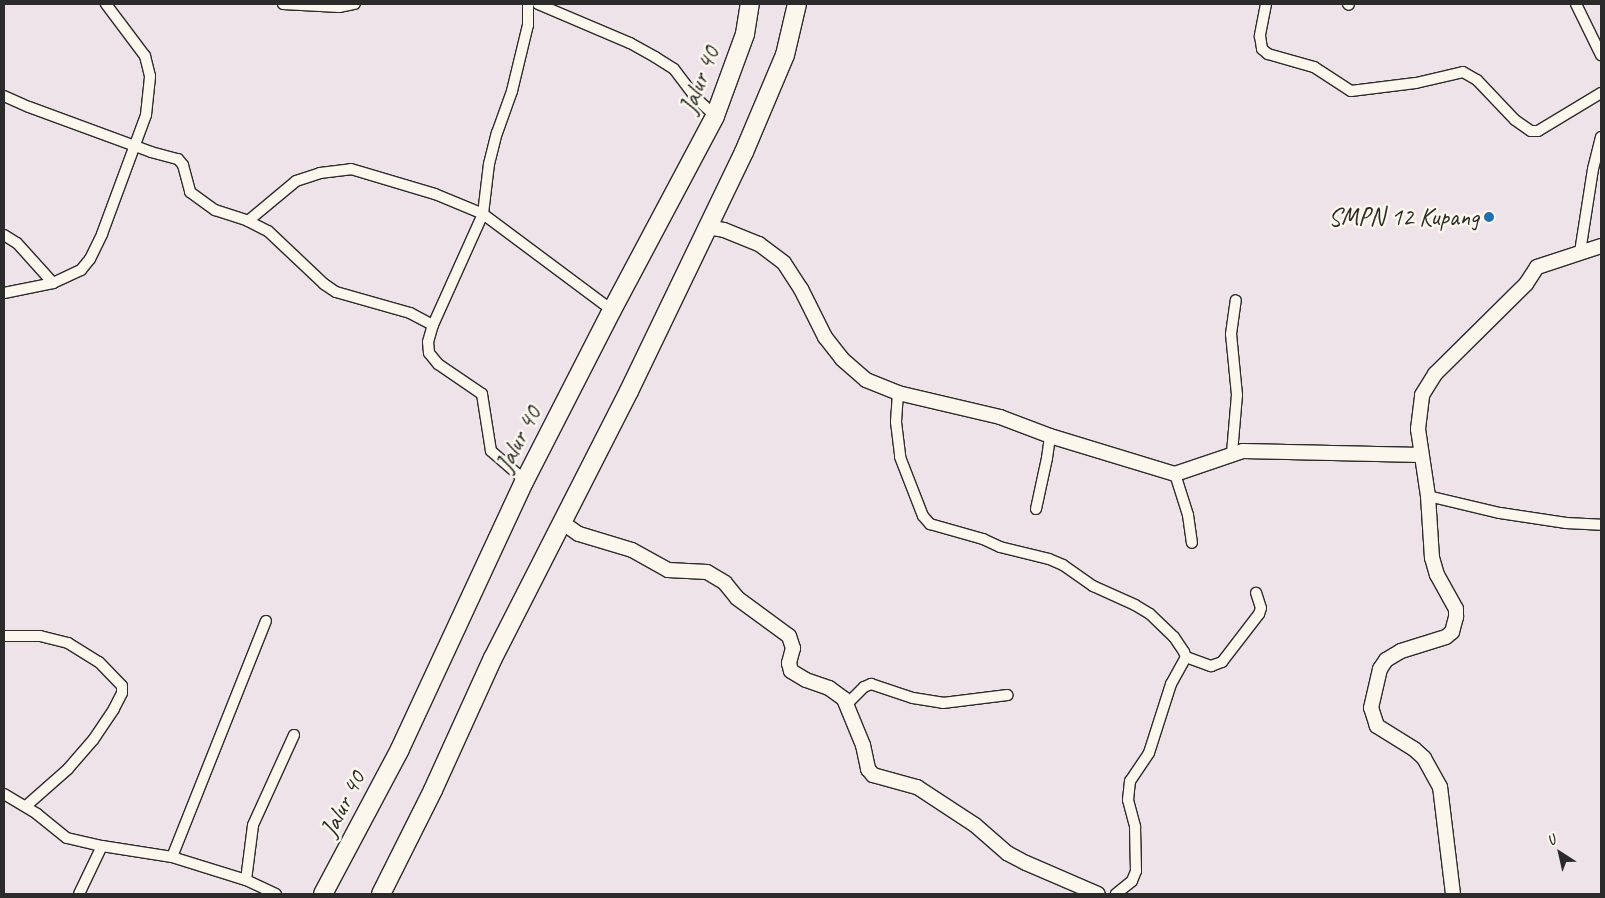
<!DOCTYPE html>
<style>
body{margin:0}
#map{position:relative;width:1605px;height:898px;overflow:hidden;background:#eee3e9;font-family:Caveat,sans-serif}
div>[style]{position:absolute}
.roads{filter:drop-shadow(1px 0 #2b2b2b) drop-shadow(-1px 0 #2b2b2b) drop-shadow(0 1px #2b2b2b) drop-shadow(0 -1px #2b2b2b)}
.minor>*{height:10px;margin:-5px;padding:0 5px;transform-origin:5px;border-radius:5px;background:#fbf7ec}
.tertiary>*{height:14px;margin:-7px;padding:0 7px;transform-origin:7px;border-radius:7px;background:#fbf7ec}
.trunk>*{height:18px;margin:-9px;padding:0 9px;transform-origin:9px;border-radius:9px;background:#fbf7ec}
.dots>*{width:14px;height:14px;translate:-50% -50%;box-sizing:border-box;border:2px solid #fbf7ec;border-radius:50%}
span{translate:-50% -50%;white-space:nowrap;text-align:center;line-height:1.15;-webkit-text-stroke:5px #fbf7ec;paint-order:stroke}
.street-label{font-size:25px;color:#2b2b2b}
.poi-label{font-size:25px;color:#2b2b2b}
.right{translate:-100% -50%;text-align:right}
.frame{position:absolute;inset:0;border:5px solid #2b2b2b;pointer-events:none}
.north{position:absolute;left:1535px;top:828px;width:50px;height:50px;-webkit-text-stroke:4px #fbf7ec;paint-order:stroke;rotate:325deg;font-size:14px;font-weight:700;line-height:20px;text-align:center;color:#2b2b2b}
.north::after{content:'';display:block;margin:auto;width:18px;height:22px;background:#2b2b2b;clip-path:polygon(50% 0,100% 100%,50% 72%,0 100%)}
</style>
<div id="map">
<div class="roads">
<div class="minor">
<div style="left:283px;top:4px;width:56px;rotate:3.1deg"></div>
<div style="left:339px;top:7px;width:16px;rotate:-11deg"></div>
<div style="left:538px;top:4px;width:100px;rotate:23deg"></div>
<div style="left:630px;top:43px;width:29px;rotate:29deg"></div>
<div style="left:655px;top:57px;width:22px;rotate:32deg"></div>
<div style="left:674px;top:69px;width:38px;rotate:53deg"></div>
<div style="left:697px;top:99px;width:25px;rotate:43deg"></div>
<div style="left:1266px;top:4px;width:33px;rotate:101deg"></div>
<div style="left:1260px;top:36px;width:13px;rotate:81deg"></div>
<div style="left:1262px;top:49px;width:8px;rotate:40deg"></div>
<div style="left:1268px;top:54px;width:48px;rotate:15.8deg"></div>
<div style="left:1314px;top:67px;width:44px;rotate:33deg"></div>
<div style="left:1351px;top:91px;width:65px;rotate:-7deg"></div>
<div style="left:1416px;top:83px;width:48px;rotate:-13.2deg"></div>
<div style="left:1463px;top:72px;width:16px;rotate:30deg"></div>
<div style="left:1477px;top:80px;width:55px;rotate:46.5deg"></div>
<div style="left:1515px;top:120px;width:19px;rotate:35deg"></div>
<div style="left:1531px;top:131px;width:7px"></div>
<div style="left:1538px;top:131px;width:74px;rotate:-31.1deg"></div>
<div style="left:1348px;top:4px;width:1px;rotate:45deg"></div>
<div style="left:1576px;top:4px;width:57px;rotate:63.9deg"></div>
<div style="left:4px;top:96px;width:27px;rotate:24deg"></div>
<div style="left:29px;top:107px;width:130px;rotate:20.2deg"></div>
<div style="left:151px;top:152px;width:28px;rotate:15deg"></div>
<div style="left:178px;top:159px;width:8px;rotate:50deg"></div>
<div style="left:183px;top:165px;width:28px;rotate:75deg"></div>
<div style="left:190px;top:192px;width:31px;rotate:36deg"></div>
<div style="left:215px;top:210px;width:35px;rotate:18deg"></div>
<div style="left:248px;top:221px;width:22px;rotate:27deg"></div>
<div style="left:268px;top:231px;width:77px;rotate:43.4deg"></div>
<div style="left:324px;top:284px;width:14px;rotate:34deg"></div>
<div style="left:336px;top:292px;width:77px;rotate:15.8deg"></div>
<div style="left:410px;top:313px;width:26px;rotate:28deg"></div>
<div style="left:248px;top:221px;width:62px;rotate:-39.8deg"></div>
<div style="left:296px;top:181px;width:25px;rotate:-18deg"></div>
<div style="left:320px;top:173px;width:31px;rotate:-7deg"></div>
<div style="left:351px;top:169px;width:88px;rotate:16.6deg"></div>
<div style="left:435px;top:194px;width:52px;rotate:22.6deg"></div>
<div style="left:483px;top:214px;width:161px;rotate:36.7deg"></div>
<div style="left:4px;top:235px;width:15px;rotate:32deg"></div>
<div style="left:17px;top:243px;width:54px;rotate:48deg"></div>
<div style="left:1580px;top:252px;width:84px;rotate:-81.1deg"></div>
<div style="left:1593px;top:169px;width:33px;rotate:-76deg"></div>
<div style="left:4px;top:293px;width:50px;rotate:-11.5deg"></div>
<div style="left:53px;top:283px;width:31px;rotate:-25deg"></div>
<div style="left:81px;top:270px;width:14px;rotate:-51deg"></div>
<div style="left:90px;top:259px;width:28px;rotate:-64deg"></div>
<div style="left:102px;top:234px;width:127px;rotate:-69.7deg"></div>
<div style="left:146px;top:115px;width:39px;rotate:-84deg"></div>
<div style="left:150px;top:76px;width:21px;rotate:-104deg"></div>
<div style="left:145px;top:56px;width:65px;rotate:-126.9deg"></div>
<div style="left:898px;top:393px;width:29px;rotate:94deg"></div>
<div style="left:896px;top:422px;width:35px;rotate:83deg"></div>
<div style="left:900px;top:457px;width:63px;rotate:68.7deg"></div>
<div style="left:923px;top:516px;width:11px;rotate:49deg"></div>
<div style="left:930px;top:524px;width:55px;rotate:15.8deg"></div>
<div style="left:983px;top:539px;width:19px;rotate:25deg"></div>
<div style="left:1000px;top:547px;width:50px;rotate:13.8deg"></div>
<div style="left:1049px;top:559px;width:15px;rotate:23deg"></div>
<div style="left:1063px;top:565px;width:37px;rotate:35deg"></div>
<div style="left:1093px;top:586px;width:46px;rotate:24.3deg"></div>
<div style="left:1135px;top:605px;width:17px;rotate:31deg"></div>
<div style="left:1150px;top:614px;width:33px;rotate:44deg"></div>
<div style="left:1174px;top:637px;width:18px;rotate:56deg"></div>
<div style="left:1184px;top:652px;width:5px;rotate:68deg"></div>
<div style="left:1186px;top:657px;width:31px;rotate:119deg"></div>
<div style="left:1171px;top:684px;width:72px;rotate:107.7deg"></div>
<div style="left:1149px;top:753px;width:34px;rotate:124deg"></div>
<div style="left:1130px;top:781px;width:19px;rotate:96deg"></div>
<div style="left:1128px;top:800px;width:28px;rotate:75deg"></div>
<div style="left:1135px;top:827px;width:44px;rotate:88.7deg"></div>
<div style="left:1136px;top:871px;width:11px;rotate:112deg"></div>
<div style="left:1132px;top:881px;width:21px;rotate:141deg"></div>
<div style="left:1232px;top:453px;width:58px;rotate:-85.1deg"></div>
<div style="left:1237px;top:395px;width:61px;rotate:-95.6deg"></div>
<div style="left:1231px;top:334px;width:34px;rotate:-82deg"></div>
<div style="left:1175px;top:474px;width:43px;rotate:72.4deg"></div>
<div style="left:1188px;top:515px;width:28px;rotate:82deg"></div>
<div style="left:524px;top:482px;width:6px;rotate:-121deg"></div>
<div style="left:521px;top:477px;width:40px;rotate:-139deg"></div>
<div style="left:491px;top:451px;width:58px;rotate:-99deg"></div>
<div style="left:482px;top:394px;width:53px;rotate:-145.7deg"></div>
<div style="left:438px;top:364px;width:14px;rotate:-129deg"></div>
<div style="left:429px;top:353px;width:11px;rotate:-95deg"></div>
<div style="left:428px;top:342px;width:18px;rotate:-74deg"></div>
<div style="left:433px;top:325px;width:122px;rotate:-65.8deg"></div>
<div style="left:483px;top:214px;width:50px;rotate:-83.2deg"></div>
<div style="left:489px;top:164px;width:32px;rotate:-76deg"></div>
<div style="left:497px;top:133px;width:45px;rotate:-70.3deg"></div>
<div style="left:512px;top:91px;width:68px;rotate:-76.4deg"></div>
<div style="left:528px;top:25px;width:21px;rotate:-90deg"></div>
<div style="left:1428px;top:496px;width:74px;rotate:13.3deg"></div>
<div style="left:1500px;top:513px;width:67px;rotate:8.6deg"></div>
<div style="left:1566px;top:523px;width:35px;rotate:3deg"></div>
<div style="left:1036px;top:509px;width:52px;rotate:-77.8deg"></div>
<div style="left:1047px;top:458px;width:22px;rotate:-82deg"></div>
<div style="left:4px;top:636px;width:36px"></div>
<div style="left:40px;top:636px;width:29px;rotate:14deg"></div>
<div style="left:68px;top:643px;width:36px;rotate:32deg"></div>
<div style="left:99px;top:662px;width:33px;rotate:46deg"></div>
<div style="left:122px;top:686px;width:7px;rotate:90deg"></div>
<div style="left:122px;top:693px;width:18px;rotate:117deg"></div>
<div style="left:114px;top:709px;width:37px;rotate:124deg"></div>
<div style="left:93px;top:740px;width:38px;rotate:131deg"></div>
<div style="left:68px;top:769px;width:56px;rotate:138.6deg"></div>
<div style="left:1186px;top:657px;width:27px;rotate:20deg"></div>
<div style="left:1211px;top:666px;width:12px;rotate:-20deg"></div>
<div style="left:1222px;top:662px;width:61px;rotate:-52.4deg"></div>
<div style="left:1259px;top:614px;width:6px;rotate:-72deg"></div>
<div style="left:1261px;top:608px;width:16px;rotate:-108deg"></div>
<div style="left:847px;top:704px;width:24px;rotate:-45deg"></div>
<div style="left:864px;top:687px;width:8px;rotate:-23deg"></div>
<div style="left:871px;top:684px;width:44px;rotate:18.4deg"></div>
<div style="left:913px;top:698px;width:30px;rotate:9deg"></div>
<div style="left:943px;top:703px;width:65px;rotate:-7deg"></div>
<div style="left:4px;top:794px;width:39px;rotate:31deg"></div>
<div style="left:37px;top:814px;width:38px;rotate:39deg"></div>
<div style="left:67px;top:838px;width:36px;rotate:13deg"></div>
<div style="left:102px;top:846px;width:71px;rotate:8.9deg"></div>
<div style="left:172px;top:857px;width:77px;rotate:17.3deg"></div>
<div style="left:246px;top:880px;width:33px;rotate:25deg"></div>
<div style="left:172px;top:857px;width:254px;rotate:-68.3deg"></div>
<div style="left:246px;top:880px;width:55px;rotate:-82.7deg"></div>
<div style="left:253px;top:825px;width:99px;rotate:-65.5deg"></div>
<div style="left:79px;top:894px;width:53px;rotate:-64.4deg"></div>
</div>
<div class="tertiary">
<div style="left:706px;top:227px;width:18px;rotate:9deg"></div>
<div style="left:724px;top:230px;width:38px;rotate:22deg"></div>
<div style="left:759px;top:244px;width:31px;rotate:37deg"></div>
<div style="left:784px;top:263px;width:31px;rotate:57deg"></div>
<div style="left:801px;top:289px;width:54px;rotate:63.4deg"></div>
<div style="left:825px;top:337px;width:28px;rotate:52deg"></div>
<div style="left:842px;top:359px;width:32px;rotate:41deg"></div>
<div style="left:866px;top:380px;width:35px;rotate:22deg"></div>
<div style="left:898px;top:393px;width:105px;rotate:13.2deg"></div>
<div style="left:1000px;top:417px;width:53px;rotate:20.8deg"></div>
<div style="left:1050px;top:436px;width:131px;rotate:16.9deg"></div>
<div style="left:1175px;top:474px;width:72px;rotate:-18.7deg"></div>
<div style="left:1243px;top:451px;width:178px;rotate:1.3deg"></div>
<div style="left:563px;top:523px;width:19px;rotate:35deg"></div>
<div style="left:579px;top:534px;width:55px;rotate:16.8deg"></div>
<div style="left:632px;top:550px;width:41px;rotate:29.1deg"></div>
<div style="left:668px;top:570px;width:39px;rotate:3deg"></div>
<div style="left:707px;top:572px;width:21px;rotate:31deg"></div>
<div style="left:725px;top:583px;width:19px;rotate:51deg"></div>
<div style="left:737px;top:598px;width:64px;rotate:36.2deg"></div>
<div style="left:789px;top:636px;width:13px;rotate:72deg"></div>
<div style="left:793px;top:648px;width:16px;rotate:105deg"></div>
<div style="left:789px;top:663px;width:8px;rotate:76deg"></div>
<div style="left:791px;top:671px;width:17px;rotate:31deg"></div>
<div style="left:806px;top:680px;width:24px;rotate:19deg"></div>
<div style="left:829px;top:688px;width:19px;rotate:36deg"></div>
<div style="left:844px;top:699px;width:50px;rotate:67.6deg"></div>
<div style="left:863px;top:745px;width:25px;rotate:78deg"></div>
<div style="left:868px;top:769px;width:8px;rotate:50deg"></div>
<div style="left:873px;top:775px;width:46px;rotate:15.3deg"></div>
<div style="left:917px;top:787px;width:69px;rotate:33.2deg"></div>
<div style="left:975px;top:825px;width:43px;rotate:41.2deg"></div>
<div style="left:1007px;top:853px;width:21px;rotate:28deg"></div>
<div style="left:1026px;top:863px;width:78px;rotate:23.3deg"></div>
<div style="left:1453px;top:894px;width:108px;rotate:-96.9deg"></div>
<div style="left:1440px;top:787px;width:33px;rotate:-119deg"></div>
<div style="left:1424px;top:758px;width:13px;rotate:-138deg"></div>
<div style="left:1414px;top:749px;width:44px;rotate:-148.1deg"></div>
<div style="left:1377px;top:726px;width:19px;rotate:-108deg"></div>
<div style="left:1371px;top:708px;width:40px;rotate:-77deg"></div>
<div style="left:1380px;top:669px;width:11px;rotate:-56deg"></div>
<div style="left:1386px;top:660px;width:17px;rotate:-31deg"></div>
<div style="left:1401px;top:651px;width:47px;rotate:-17.3deg"></div>
<div style="left:1446px;top:637px;width:8px;rotate:-40deg"></div>
<div style="left:1452px;top:632px;width:16px;rotate:-75deg"></div>
<div style="left:1456px;top:617px;width:8px;rotate:-90deg"></div>
<div style="left:1456px;top:609px;width:39px;rotate:-119deg"></div>
<div style="left:1437px;top:575px;width:18px;rotate:-106deg"></div>
<div style="left:1432px;top:558px;width:62px;rotate:-93.7deg"></div>
<div style="left:1428px;top:496px;width:68px;rotate:-98.5deg"></div>
<div style="left:1418px;top:429px;width:34px;rotate:-83deg"></div>
<div style="left:1422px;top:395px;width:25px;rotate:-58deg"></div>
<div style="left:1435px;top:374px;width:128px;rotate:-44.7deg"></div>
<div style="left:1526px;top:284px;width:20px;rotate:-57deg"></div>
<div style="left:1537px;top:267px;width:67px;rotate:-18.2deg"></div>
</div>
<div class="trunk">
<div style="left:323px;top:894px;width:164px;rotate:-62deg"></div>
<div style="left:400px;top:749px;width:294px;rotate:-65.1deg"></div>
<div style="left:524px;top:482px;width:193px;rotate:-62.9deg"></div>
<div style="left:612px;top:310px;width:220px;rotate:-62deg"></div>
<div style="left:715px;top:116px;width:87px;rotate:-69.9deg"></div>
<div style="left:745px;top:34px;width:30px;rotate:-81deg"></div>
<div style="left:381px;top:894px;width:116px;rotate:-63.4deg"></div>
<div style="left:433px;top:790px;width:145px;rotate:-65.6deg"></div>
<div style="left:493px;top:658px;width:300px;rotate:-63deg"></div>
<div style="left:629px;top:391px;width:265px;rotate:-64.3deg"></div>
<div style="left:744px;top:152px;width:105px;rotate:-67.1deg"></div>
<div style="left:785px;top:55px;width:52px;rotate:-76.8deg"></div>
</div>
</div>
<div class="dots">
<div style="left:1489px;top:217px;background:#1f6fb2"></div>
</div>
<div class="street-label">
<span style="left:700px;top:80px;rotate:-69deg">Jalur 40</span>
<span style="left:519px;top:439px;rotate:-63deg">Jalur 40</span>
<span style="left:343px;top:804px;rotate:-63deg">Jalur 40</span>
</div>
<div class="poi-label">
<span class="right" style="left:1479px;top:217px">SMPN 12 Kupang</span>
</div>
<div class="frame"></div>
<div class="north">U</div>
</div>
